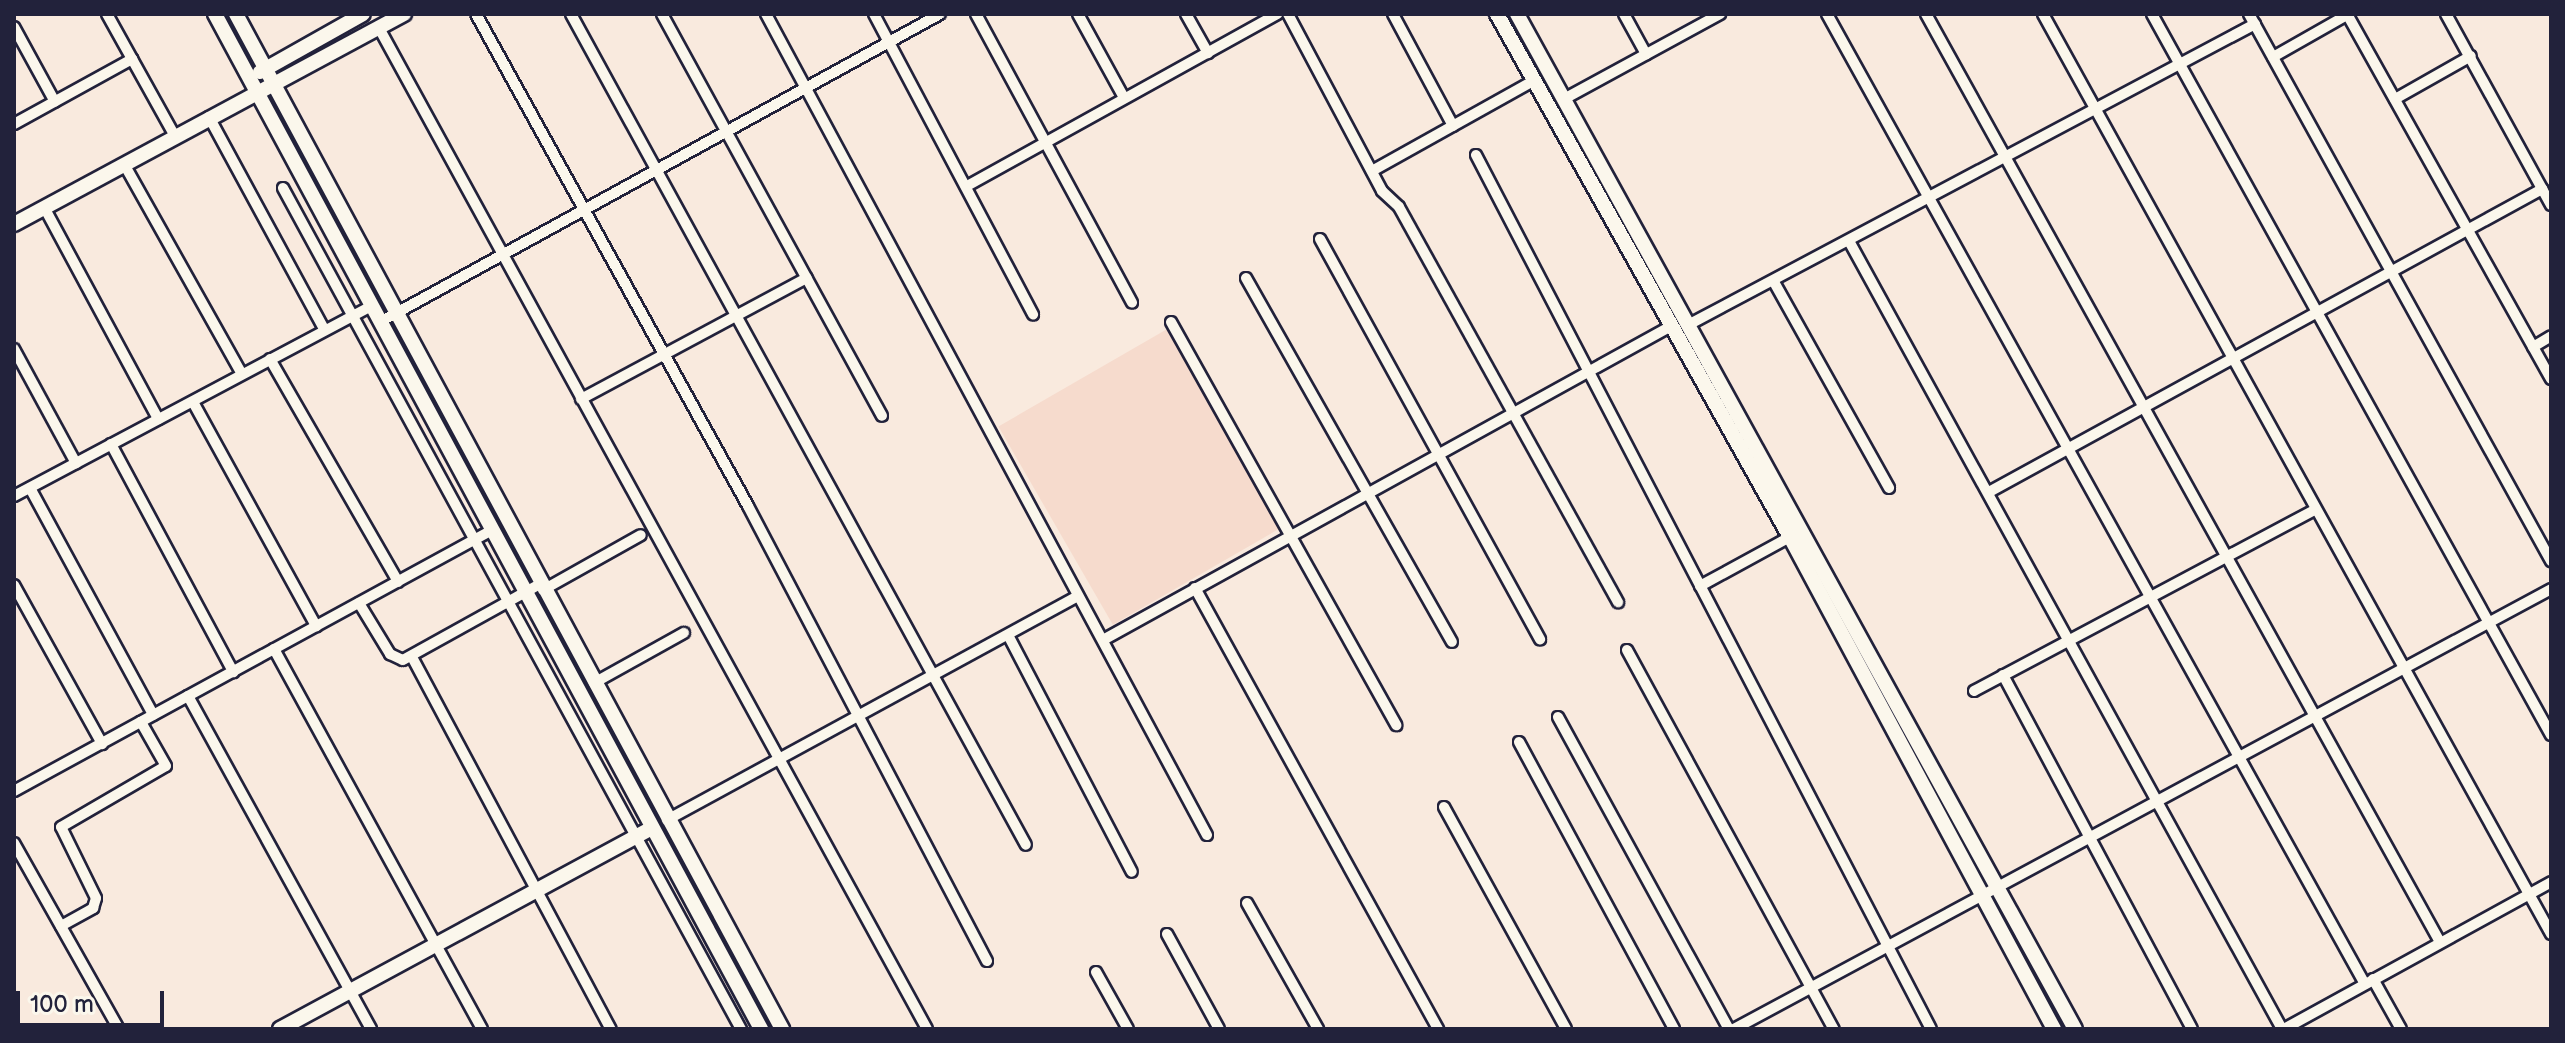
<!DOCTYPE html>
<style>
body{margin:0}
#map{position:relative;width:2565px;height:1043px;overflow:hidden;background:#f9eade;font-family:"Balsamiq Sans",sans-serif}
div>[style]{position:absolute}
.built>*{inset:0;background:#f6dbcd;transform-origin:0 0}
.roads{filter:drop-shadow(2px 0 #22223b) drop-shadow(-2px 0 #22223b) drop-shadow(0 2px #22223b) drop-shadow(0 -2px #22223b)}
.street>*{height:10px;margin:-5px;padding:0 5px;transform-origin:5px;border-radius:5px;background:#fbf7ec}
.secondary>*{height:14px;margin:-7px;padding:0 7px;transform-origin:7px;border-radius:7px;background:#fbf7ec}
span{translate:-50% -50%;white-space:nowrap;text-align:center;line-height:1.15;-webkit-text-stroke:7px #fbf7ec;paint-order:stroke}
.frame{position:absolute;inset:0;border:16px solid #22223b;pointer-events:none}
.scale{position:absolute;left:16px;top:991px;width:148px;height:36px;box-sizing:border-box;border:4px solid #22223b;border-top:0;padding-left:10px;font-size:24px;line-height:28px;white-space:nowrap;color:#22223b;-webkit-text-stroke:6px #fbf7ec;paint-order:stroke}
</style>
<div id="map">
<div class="built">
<div style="left:1169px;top:328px;width:229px;height:197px;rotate:60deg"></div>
</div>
<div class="roads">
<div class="street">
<div style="left:107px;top:14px;width:140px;rotate:60.9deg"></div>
<div style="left:476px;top:14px;width:562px;rotate:61.06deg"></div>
<div style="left:748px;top:506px;width:514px;rotate:62.29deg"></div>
<div style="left:571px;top:14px;width:947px;rotate:61.3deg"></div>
<div style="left:662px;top:14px;width:458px;rotate:61.3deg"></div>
<div style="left:766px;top:14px;width:932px;rotate:61.76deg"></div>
<div style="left:874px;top:14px;width:340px;rotate:62.1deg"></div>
<div style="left:976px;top:14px;width:328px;rotate:61.6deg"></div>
<div style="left:1078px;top:14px;width:94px;rotate:61.2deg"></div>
<div style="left:1186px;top:14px;width:45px;rotate:60.6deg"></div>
<div style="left:1288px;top:14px;width:200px;rotate:62deg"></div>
<div style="left:1382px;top:191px;width:23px;rotate:43deg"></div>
<div style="left:1399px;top:207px;width:452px;rotate:61deg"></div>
<div style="left:1393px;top:14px;width:127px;rotate:61.8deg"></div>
<div style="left:1624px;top:14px;width:46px;rotate:61.2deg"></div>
<div style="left:1827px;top:14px;width:1109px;rotate:60.99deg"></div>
<div style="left:1926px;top:14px;width:1061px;rotate:61.02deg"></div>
<div style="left:2043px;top:14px;width:1051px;rotate:61.09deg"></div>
<div style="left:2152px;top:14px;width:824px;rotate:61.04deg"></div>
<div style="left:2249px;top:14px;width:625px;rotate:61.1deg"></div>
<div style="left:2347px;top:14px;width:418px;rotate:60.8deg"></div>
<div style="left:2446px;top:14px;width:218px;rotate:61.2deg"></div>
<div style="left:14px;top:27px;width:85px;rotate:61.3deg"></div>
<div style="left:379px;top:28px;width:1141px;rotate:61.3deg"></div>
<div style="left:2273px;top:57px;width:85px;rotate:-29.6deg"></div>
<div style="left:1564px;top:99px;width:178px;rotate:-28.6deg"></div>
<div style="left:2395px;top:99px;width:87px;rotate:-29.5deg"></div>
<div style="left:209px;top:117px;width:241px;rotate:61.5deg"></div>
<div style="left:14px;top:124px;width:135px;rotate:-28.8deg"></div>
<div style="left:1476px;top:155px;width:985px;rotate:62.5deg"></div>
<div style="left:124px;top:164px;width:241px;rotate:60.7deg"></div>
<div style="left:1372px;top:171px;width:187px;rotate:-29.2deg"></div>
<div style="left:967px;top:186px;width:355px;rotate:-29deg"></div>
<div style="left:283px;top:188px;width:958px;rotate:61.43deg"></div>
<div style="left:44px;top:207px;width:241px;rotate:61.7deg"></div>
<div style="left:1320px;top:239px;width:457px;rotate:61.2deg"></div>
<div style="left:1849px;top:241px;width:899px;rotate:61.21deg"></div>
<div style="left:1246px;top:278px;width:418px;rotate:60.5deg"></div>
<div style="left:1774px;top:282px;width:236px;rotate:60.8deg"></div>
<div style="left:380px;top:322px;width:639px;rotate:-28.81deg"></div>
<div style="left:1171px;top:322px;width:462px;rotate:60.8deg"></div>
<div style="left:1688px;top:325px;width:642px;rotate:-27.96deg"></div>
<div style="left:2533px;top:347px;width:21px;rotate:-31deg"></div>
<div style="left:14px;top:349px;width:130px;rotate:61.5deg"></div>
<div style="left:270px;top:359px;width:257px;rotate:60.1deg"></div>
<div style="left:581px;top:399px;width:256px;rotate:-28.2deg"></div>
<div style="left:193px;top:402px;width:256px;rotate:61.2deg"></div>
<div style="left:111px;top:444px;width:259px;rotate:61.8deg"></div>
<div style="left:30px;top:488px;width:258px;rotate:61.5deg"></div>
<div style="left:1989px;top:492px;width:631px;rotate:-28.72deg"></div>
<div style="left:14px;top:496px;width:404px;rotate:-28deg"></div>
<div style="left:14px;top:585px;width:182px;rotate:61deg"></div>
<div style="left:1700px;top:586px;width:102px;rotate:-28.6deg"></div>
<div style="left:1195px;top:588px;width:504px;rotate:61.14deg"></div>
<div style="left:543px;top:590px;width:112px;rotate:-29.3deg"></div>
<div style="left:359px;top:603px;width:60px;rotate:58.7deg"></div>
<div style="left:390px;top:654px;width:14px;rotate:25deg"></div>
<div style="left:403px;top:660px;width:157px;rotate:-29deg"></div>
<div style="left:1008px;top:635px;width:267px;rotate:62.4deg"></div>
<div style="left:1103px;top:640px;width:649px;rotate:-28.93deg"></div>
<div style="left:274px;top:649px;width:433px;rotate:61.3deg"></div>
<div style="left:1627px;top:650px;width:432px;rotate:61.4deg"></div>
<div style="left:412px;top:657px;width:422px;rotate:61.9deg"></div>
<div style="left:2003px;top:675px;width:401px;rotate:61.9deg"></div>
<div style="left:594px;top:683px;width:103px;rotate:-29.1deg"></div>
<div style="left:1974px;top:691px;width:387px;rotate:-28deg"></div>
<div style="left:188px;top:696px;width:380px;rotate:61.2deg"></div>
<div style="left:1558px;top:717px;width:356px;rotate:61.3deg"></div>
<div style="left:1519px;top:742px;width:326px;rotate:61.6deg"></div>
<div style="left:14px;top:791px;width:545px;rotate:-28.64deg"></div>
<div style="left:1444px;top:807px;width:253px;rotate:61.2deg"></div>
<div style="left:667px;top:820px;width:467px;rotate:-28.6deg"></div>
<div style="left:14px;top:843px;width:214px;rotate:60.6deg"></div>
<div style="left:1247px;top:903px;width:145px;rotate:60.6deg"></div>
<div style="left:61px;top:926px;width:37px;rotate:-29deg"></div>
<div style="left:93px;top:908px;width:10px;rotate:-73deg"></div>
<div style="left:96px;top:898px;width:79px;rotate:-116.2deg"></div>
<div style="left:61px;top:827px;width:121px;rotate:-30.2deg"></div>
<div style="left:166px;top:766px;width:51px;rotate:-119.6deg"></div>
<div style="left:1167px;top:934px;width:108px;rotate:61.3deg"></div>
<div style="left:1096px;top:972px;width:65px;rotate:60.7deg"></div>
<div style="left:2373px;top:979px;width:57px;rotate:60.8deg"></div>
<div style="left:1734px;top:1029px;width:928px;rotate:-28.3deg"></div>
<div style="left:2284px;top:1029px;width:305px;rotate:-28.8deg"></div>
</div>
<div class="secondary">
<div style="left:215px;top:14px;width:1153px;rotate:61.72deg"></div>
<div style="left:236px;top:14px;width:1153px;rotate:61.72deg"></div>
<div style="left:1497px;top:14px;width:599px;rotate:60.74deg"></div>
<div style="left:1790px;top:537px;width:558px;rotate:61.78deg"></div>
<div style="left:1517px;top:14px;width:1158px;rotate:61.2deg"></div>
<div style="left:260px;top:72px;width:118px;rotate:-29.4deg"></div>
<div style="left:14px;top:224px;width:443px;rotate:-28.3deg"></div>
<div style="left:280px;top:1029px;width:423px;rotate:-28.4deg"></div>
</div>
</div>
<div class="frame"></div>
<div class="scale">100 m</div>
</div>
